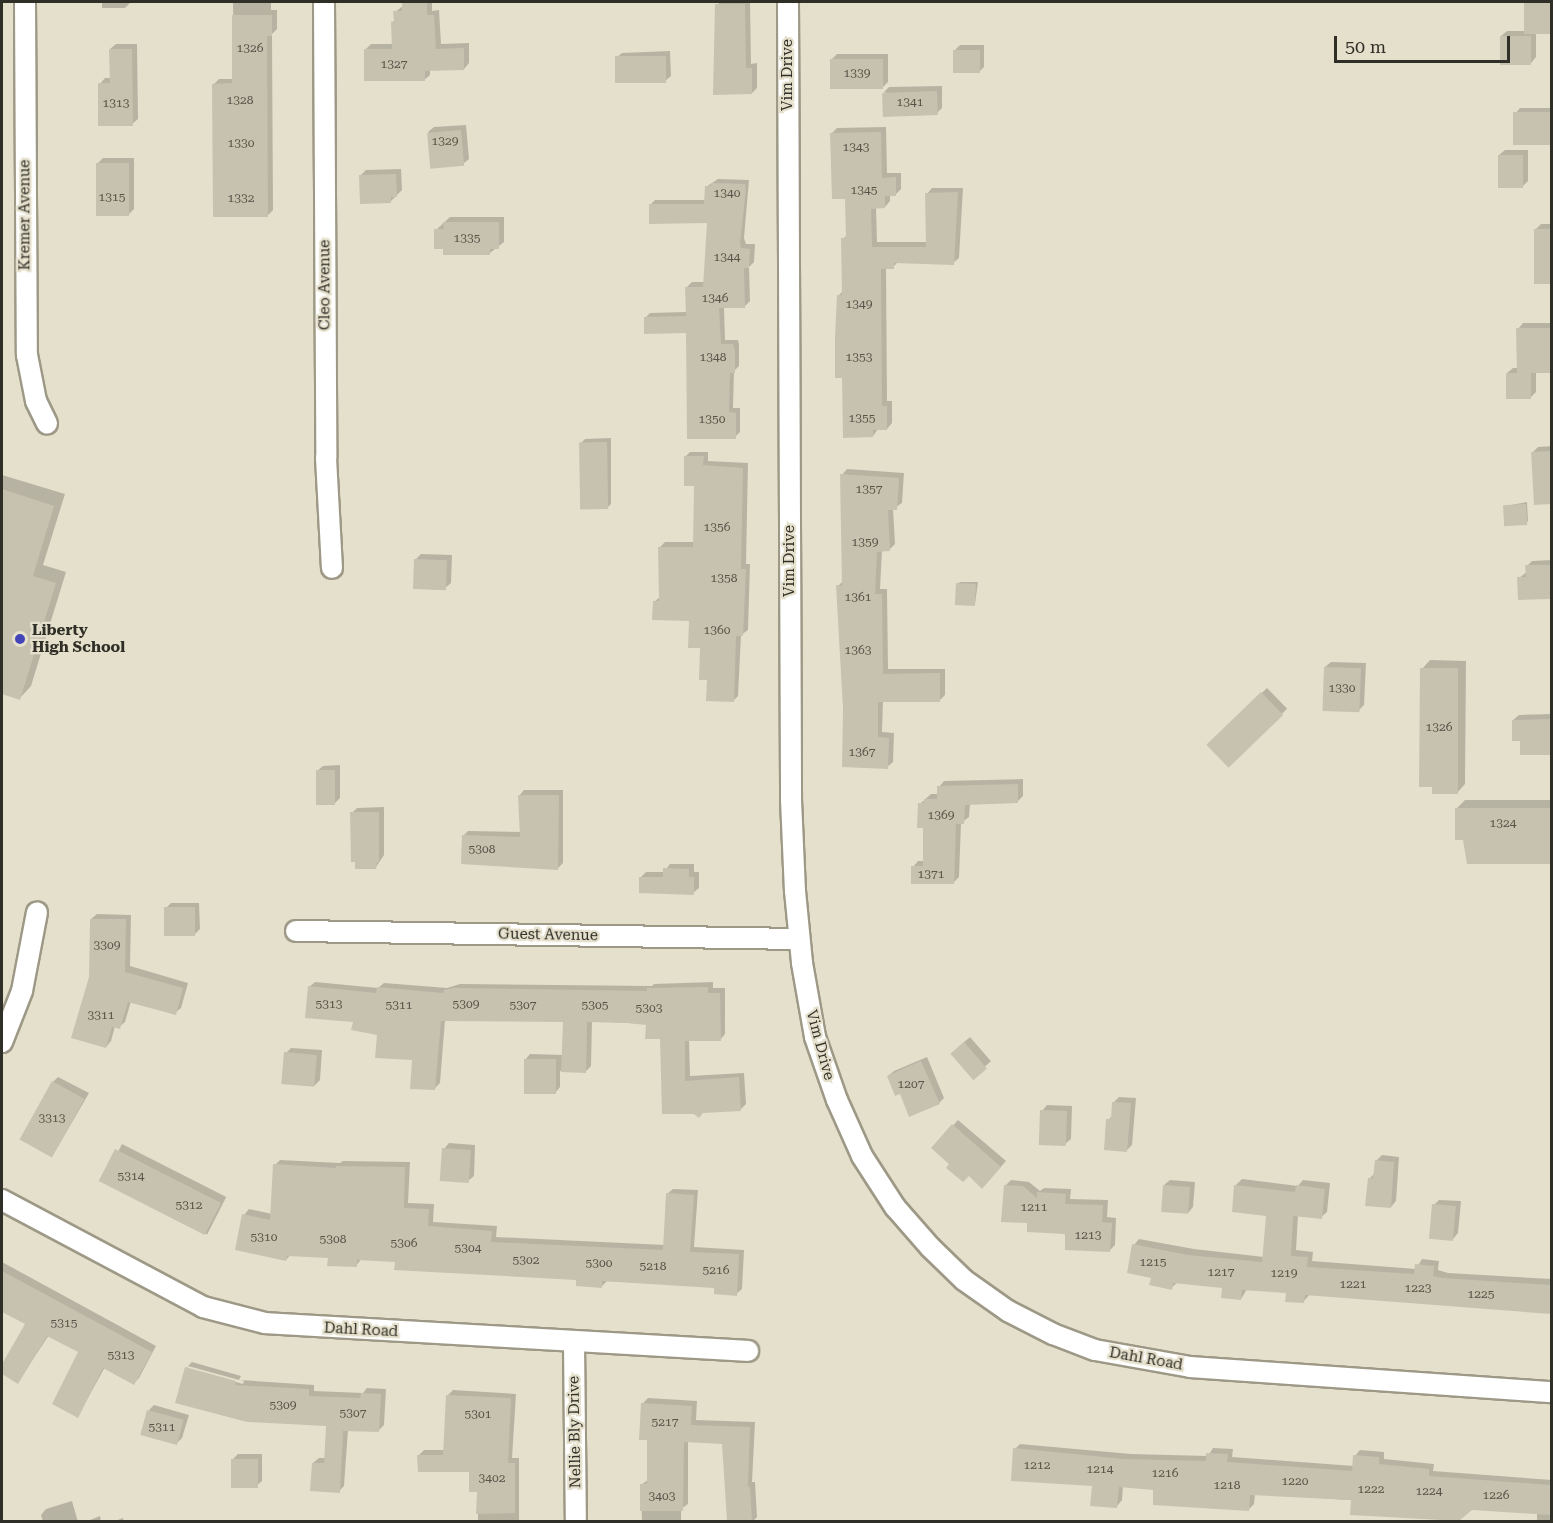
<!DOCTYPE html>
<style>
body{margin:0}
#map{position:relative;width:1553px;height:1523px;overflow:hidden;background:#e5e0cc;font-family:"Roboto Serif",serif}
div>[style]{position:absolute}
.shadow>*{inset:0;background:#0003;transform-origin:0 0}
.building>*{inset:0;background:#c7c2af;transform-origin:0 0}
.roads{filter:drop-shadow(2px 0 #9d9986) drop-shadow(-2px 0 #9d9986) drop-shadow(0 2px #9d9986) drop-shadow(0 -2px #9d9986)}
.minor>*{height:20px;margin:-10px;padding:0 10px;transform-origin:10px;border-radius:10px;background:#fff}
.dots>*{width:16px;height:16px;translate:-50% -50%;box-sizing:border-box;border:3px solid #e5e0cc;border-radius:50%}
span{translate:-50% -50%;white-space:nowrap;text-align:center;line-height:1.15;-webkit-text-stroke:4.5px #e5e0cc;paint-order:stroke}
.number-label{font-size:12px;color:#565449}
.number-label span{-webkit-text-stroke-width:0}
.street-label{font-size:15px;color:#302f27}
.poi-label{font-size:15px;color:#302f27;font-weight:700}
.left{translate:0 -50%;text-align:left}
.frame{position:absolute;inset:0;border:3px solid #302f27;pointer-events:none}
.scale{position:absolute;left:1334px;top:36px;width:176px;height:27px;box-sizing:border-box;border:3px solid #302f27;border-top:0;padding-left:8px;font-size:18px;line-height:21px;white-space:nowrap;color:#302f27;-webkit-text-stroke:4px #e5e0cc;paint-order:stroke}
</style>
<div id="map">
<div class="shadow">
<div style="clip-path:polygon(102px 2px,130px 2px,130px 3px,125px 8px,102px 8px)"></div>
<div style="clip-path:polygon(233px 2px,271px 2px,271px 10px,277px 10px,277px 29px,272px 34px,273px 210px,268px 215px,214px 84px,219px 79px,234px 79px)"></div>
<div style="clip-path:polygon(403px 2px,432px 2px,432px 11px,439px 10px,441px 44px,469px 43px,469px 63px,464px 69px,430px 69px,430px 75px,424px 80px,366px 49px,371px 44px,393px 44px,395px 12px,403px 6px)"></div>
<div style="clip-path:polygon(720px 2px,750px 2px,751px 64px,757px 63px,757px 88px,752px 93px,717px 5px)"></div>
<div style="clip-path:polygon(1525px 2px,1552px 2px,1552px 32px,1536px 33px,1536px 57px,1531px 63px,1501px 36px,1507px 31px,1526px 31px)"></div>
<div style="clip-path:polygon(116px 44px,137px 44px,138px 119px,132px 124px,100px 84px,105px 78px,111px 78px,110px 49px)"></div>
<div style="clip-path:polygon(960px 45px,984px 45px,984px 67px,979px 72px,954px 51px)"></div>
<div style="clip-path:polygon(670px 51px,671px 76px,665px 81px,616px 58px,622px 53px)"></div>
<div style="clip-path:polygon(837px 54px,888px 54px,888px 82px,883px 87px,832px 59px)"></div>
<div style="clip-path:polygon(942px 86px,942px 108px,937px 113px,884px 92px,889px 87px)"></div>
<div style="clip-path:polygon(1520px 108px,1552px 108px,1552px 144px,1515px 145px,1515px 114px)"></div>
<div style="clip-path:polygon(466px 125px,469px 159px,463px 164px,428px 132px,434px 127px)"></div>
<div style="clip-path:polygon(886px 127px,887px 173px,901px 173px,901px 189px,896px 194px,890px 194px,890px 201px,885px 207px,876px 207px,877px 242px,927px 242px,927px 194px,932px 188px,963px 188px,959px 258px,953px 263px,898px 262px,893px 267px,886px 267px,887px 401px,892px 401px,892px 423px,887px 429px,878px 429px,873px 436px,838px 296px,844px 290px,843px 239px,847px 235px,847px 197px,831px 134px,837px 128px)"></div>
<div style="clip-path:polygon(1505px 150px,1528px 150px,1528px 181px,1523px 186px,1499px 155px)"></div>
<div style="clip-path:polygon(103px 158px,134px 158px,134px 209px,128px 215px,97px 164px)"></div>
<div style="clip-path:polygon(401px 169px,402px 190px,390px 202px,360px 176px,366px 170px)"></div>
<div style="clip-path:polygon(718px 179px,749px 180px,744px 238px,746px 244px,755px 244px,754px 262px,749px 267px,750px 301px,745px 306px,724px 307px,725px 340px,738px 340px,739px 344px,739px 366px,734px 371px,733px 408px,740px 408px,740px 432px,735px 437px,688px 332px,645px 318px,650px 313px,687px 312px,687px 287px,692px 282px,705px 282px,708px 222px,650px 205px,655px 200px,705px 200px,706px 187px)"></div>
<div style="clip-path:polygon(450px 217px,504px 217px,504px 242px,490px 253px,436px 230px)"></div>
<div style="clip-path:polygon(1541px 224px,1552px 224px,1552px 267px,1536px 267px,1535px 230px)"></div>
<div style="clip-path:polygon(1523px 323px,1552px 323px,1552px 369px,1536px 372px,1536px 392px,1531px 397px,1507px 373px,1513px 368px,1518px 368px,1518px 329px)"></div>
<div style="clip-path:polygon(611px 438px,611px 504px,607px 508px,581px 443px,585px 439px)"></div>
<div style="clip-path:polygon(1552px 446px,1552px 502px,1535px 503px,1533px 452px,1538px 447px)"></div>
<div style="clip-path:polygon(690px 452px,708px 452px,708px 461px,748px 463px,746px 564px,750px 564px,748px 630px,741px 635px,738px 696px,733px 701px,709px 679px,702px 647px,691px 619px,654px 602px,660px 597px,660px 547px,665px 542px,695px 542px,695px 484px,685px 457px)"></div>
<div style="clip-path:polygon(847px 469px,904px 473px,902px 503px,893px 509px,895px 544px,889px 550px,882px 550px,880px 589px,887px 589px,888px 669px,945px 669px,945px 695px,940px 700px,883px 701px,882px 732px,894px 733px,893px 762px,887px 767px,844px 709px,838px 586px,843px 581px,842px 475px)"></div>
<div style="clip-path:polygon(2px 475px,65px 494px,43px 565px,66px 572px,31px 686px,20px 698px,3px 693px,2px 699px)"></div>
<div style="clip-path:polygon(1527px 502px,1528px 521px,1526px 524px,1505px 506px)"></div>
<div style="clip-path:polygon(421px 554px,452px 555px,451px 583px,445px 588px,416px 559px)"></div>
<div style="clip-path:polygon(1552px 560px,1552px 598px,1519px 598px,1519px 578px,1527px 572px,1527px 566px,1532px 561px)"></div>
<div style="clip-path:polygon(960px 582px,978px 582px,975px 604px,957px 584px)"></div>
<div style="clip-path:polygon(1430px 660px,1466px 661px,1465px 784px,1457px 793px,1422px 669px)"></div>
<div style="clip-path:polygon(1331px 662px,1366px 663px,1364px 705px,1359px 710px,1325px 667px)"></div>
<div style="left:1267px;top:688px;width:29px;height:81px;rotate:46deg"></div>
<div style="clip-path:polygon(1552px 714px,1552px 754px,1521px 754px,1521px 740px,1513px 720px,1519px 715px)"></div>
<div style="clip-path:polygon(340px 765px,340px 798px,335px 803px,317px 771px,323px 766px)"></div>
<div style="clip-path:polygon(1023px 779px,1023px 796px,1017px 802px,970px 803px,969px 817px,961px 823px,959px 877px,953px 883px,913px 867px,918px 861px,925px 861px,925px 827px,920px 804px,931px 794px,938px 794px,939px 787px,944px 781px)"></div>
<div style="clip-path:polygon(524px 790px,563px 790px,563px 863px,558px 868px,463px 836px,468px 831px,521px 832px,519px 796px)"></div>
<div style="clip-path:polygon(1465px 800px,1552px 800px,1552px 863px,1469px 862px,1457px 808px)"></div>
<div style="clip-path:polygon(384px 807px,384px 855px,376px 867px,352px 813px,357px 808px)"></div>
<div style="clip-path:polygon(670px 864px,694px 864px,694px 872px,699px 872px,699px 888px,693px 893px,641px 877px,646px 872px,664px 872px)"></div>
<div style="clip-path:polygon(171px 903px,199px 903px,200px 929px,194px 935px,166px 908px)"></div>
<div style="clip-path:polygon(97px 914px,131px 915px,130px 966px,188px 983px,181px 1008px,175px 1013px,131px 1001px,125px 1022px,119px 1027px,115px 1026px,111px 1041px,106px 1047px,90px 977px,91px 919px)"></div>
<div style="clip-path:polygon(315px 982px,378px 988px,384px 983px,447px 988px,460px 984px,652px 986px,654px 984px,713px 982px,713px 988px,725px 988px,725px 1034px,720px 1040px,689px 1040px,690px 1076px,744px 1073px,746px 1104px,741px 1109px,703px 1112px,699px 1116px,662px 1038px,647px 1024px,592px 1021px,591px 1066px,586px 1071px,560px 1071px,560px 1087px,555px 1093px,525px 1060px,530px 1054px,563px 1055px,564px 1021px,445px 1020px,440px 1083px,435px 1088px,414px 1059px,355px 1021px,309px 987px)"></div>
<div style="left:970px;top:1037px;width:32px;height:25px;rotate:49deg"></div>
<div style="clip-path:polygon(291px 1048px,322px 1050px,320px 1080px,314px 1086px,286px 1053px)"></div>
<div style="clip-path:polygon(927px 1057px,944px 1098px,939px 1103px,900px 1092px,888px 1076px,894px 1071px)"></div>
<div style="clip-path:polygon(58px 1077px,89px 1093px,53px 1155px,53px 1082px)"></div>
<div style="clip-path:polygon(1119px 1097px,1136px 1098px,1132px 1145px,1127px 1150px,1108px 1120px,1113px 1115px,1114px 1102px)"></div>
<div style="clip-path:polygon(1047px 1105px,1072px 1106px,1071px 1139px,1065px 1144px,1042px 1111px)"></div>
<div style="clip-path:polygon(958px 1120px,1006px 1161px,988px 1181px,952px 1164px,933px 1148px)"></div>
<div style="clip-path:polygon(449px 1143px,475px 1145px,474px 1176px,468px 1181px,444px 1149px)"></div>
<div style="left:122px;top:1144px;width:117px;height:42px;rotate:27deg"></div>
<div style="clip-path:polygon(1382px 1155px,1399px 1157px,1396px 1201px,1391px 1207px,1369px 1179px,1375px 1173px,1376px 1161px)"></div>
<div style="clip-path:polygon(280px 1160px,340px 1163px,343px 1161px,410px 1162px,408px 1203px,434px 1204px,433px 1222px,497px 1226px,496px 1237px,665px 1245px,667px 1194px,673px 1189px,698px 1190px,694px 1247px,744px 1250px,742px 1289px,736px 1294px,716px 1287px,607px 1281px,601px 1287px,578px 1278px,396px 1261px,362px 1258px,356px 1266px,329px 1257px,291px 1254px,286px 1260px,244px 1215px,249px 1209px,272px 1214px,275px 1165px)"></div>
<div style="clip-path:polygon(1242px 1179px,1298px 1186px,1303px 1180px,1330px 1183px,1327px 1212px,1321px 1217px,1298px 1215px,1296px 1250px,1313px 1252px,1312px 1261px,1416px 1269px,1422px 1259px,1439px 1261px,1438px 1270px,1448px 1273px,1552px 1279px,1552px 1312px,1310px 1294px,1304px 1301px,1288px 1292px,1247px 1289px,1241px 1299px,1224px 1287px,1178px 1282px,1171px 1288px,1153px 1276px,1134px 1245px,1139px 1239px,1194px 1249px,1264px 1257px,1267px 1214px,1236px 1185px)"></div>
<div style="clip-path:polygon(1011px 1180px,1029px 1182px,1040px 1191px,1044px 1188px,1071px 1189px,1070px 1199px,1108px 1200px,1107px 1217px,1116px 1218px,1115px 1245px,1110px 1250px,1029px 1222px,1005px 1186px)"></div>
<div style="clip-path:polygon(1170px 1180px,1195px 1182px,1193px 1207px,1188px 1213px,1164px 1185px)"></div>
<div style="clip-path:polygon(1439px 1200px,1461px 1201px,1458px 1233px,1453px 1239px,1434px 1205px)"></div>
<div style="clip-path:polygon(2px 1262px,156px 1346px,139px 1378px,134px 1383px,105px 1367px,78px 1416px,80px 1351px,49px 1335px,18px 1382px,2px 1372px,2px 1367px,27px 1323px,2px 1310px)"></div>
<div style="clip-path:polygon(192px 1362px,241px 1376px,239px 1380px,188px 1366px)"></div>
<div style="clip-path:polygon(188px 1366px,188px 1369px,243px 1384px,244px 1381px,240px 1380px,314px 1385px,314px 1391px,363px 1393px,367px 1388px,386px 1389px,384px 1425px,378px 1431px,348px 1430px,344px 1486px,339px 1491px,312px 1490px,313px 1463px,319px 1458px,326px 1458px,327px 1425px,247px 1421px,177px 1402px)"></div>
<div style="clip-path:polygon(453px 1390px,516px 1394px,512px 1458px,519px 1458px,519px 1522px,478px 1522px,478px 1490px,470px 1471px,419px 1455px,424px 1450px,444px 1450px,447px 1396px)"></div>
<div style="clip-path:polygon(648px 1398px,697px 1401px,696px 1420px,755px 1422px,752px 1482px,755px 1482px,757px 1517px,752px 1522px,728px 1522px,724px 1443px,688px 1441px,688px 1504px,681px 1509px,681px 1522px,642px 1522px,641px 1485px,649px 1479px,649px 1439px,642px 1404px)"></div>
<div style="clip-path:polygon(154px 1405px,189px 1415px,182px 1438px,176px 1444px,149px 1410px)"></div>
<div style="clip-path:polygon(1020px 1444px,1131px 1454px,1208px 1456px,1213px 1448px,1233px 1449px,1232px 1457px,1354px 1466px,1355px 1456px,1360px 1450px,1384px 1452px,1384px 1459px,1434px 1464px,1433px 1471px,1552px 1480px,1552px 1522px,1537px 1522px,1537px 1512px,1255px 1494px,1254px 1504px,1249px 1509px,1155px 1489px,1123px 1486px,1122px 1500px,1117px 1506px,1093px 1484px,1015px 1449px)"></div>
<div style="clip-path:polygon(238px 1454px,262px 1454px,262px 1481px,256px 1486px,233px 1459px)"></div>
<div style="clip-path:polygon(72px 1501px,78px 1522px,43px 1522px,41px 1515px,46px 1509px)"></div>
<div style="clip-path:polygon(100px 1516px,101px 1522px,85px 1522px)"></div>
<div style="clip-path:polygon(123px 1518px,124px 1522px,112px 1522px)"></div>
</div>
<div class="building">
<div style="clip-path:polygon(402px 2px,427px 2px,427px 15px,434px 15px,436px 49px,464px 48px,464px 70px,425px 71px,425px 81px,364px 81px,364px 49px,392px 49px,391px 22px,394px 21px,393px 11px,402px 11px)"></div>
<div style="left:1524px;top:2px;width:27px;height:32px"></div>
<div style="clip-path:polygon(715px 4px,745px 4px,746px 68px,752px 68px,752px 94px,713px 95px)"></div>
<div style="clip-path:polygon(232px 15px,272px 15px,272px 36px,267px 36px,268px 217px,213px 217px,212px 84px,232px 83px)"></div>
<div style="left:1500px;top:36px;width:31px;height:29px"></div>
<div style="clip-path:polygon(109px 49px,132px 49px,133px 126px,98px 126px,98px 83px,110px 83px)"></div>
<div style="left:953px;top:50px;width:27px;height:23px"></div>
<div style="left:666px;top:56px;width:27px;height:51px;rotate:90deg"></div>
<div style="left:830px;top:59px;width:53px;height:30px"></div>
<div style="left:937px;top:91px;width:24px;height:55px;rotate:88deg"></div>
<div style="left:1551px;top:112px;width:33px;height:38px;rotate:90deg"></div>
<div style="left:461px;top:130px;width:36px;height:34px;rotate:85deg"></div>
<div style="clip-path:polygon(881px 132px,882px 178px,896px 177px,896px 196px,885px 196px,885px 208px,871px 209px,872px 247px,926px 247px,925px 193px,958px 192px,954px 265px,894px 263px,894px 269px,881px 269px,882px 406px,887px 406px,887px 430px,873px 430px,873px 437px,843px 438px,842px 378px,835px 378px,835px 337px,837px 295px,842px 295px,841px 238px,846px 238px,845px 199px,832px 199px,830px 133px)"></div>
<div style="left:1498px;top:155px;width:25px;height:33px"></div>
<div style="left:96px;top:163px;width:33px;height:53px"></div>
<div style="clip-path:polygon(396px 174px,397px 197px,391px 197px,391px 203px,360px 204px,359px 175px)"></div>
<div style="clip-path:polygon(711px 183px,745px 184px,746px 189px,740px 243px,741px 248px,750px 249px,749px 268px,744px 268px,745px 308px,719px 308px,721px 344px,733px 344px,735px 350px,735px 373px,730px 373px,729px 412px,736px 413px,736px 439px,687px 439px,686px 333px,644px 334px,644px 317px,686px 316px,685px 287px,703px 287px,707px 223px,649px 224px,649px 204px,704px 204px,705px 186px,711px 186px)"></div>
<div style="clip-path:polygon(443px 222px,499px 222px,499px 249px,490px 249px,490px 255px,443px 255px,443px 249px,434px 249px,434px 229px,444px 229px)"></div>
<div style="left:1534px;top:229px;width:17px;height:55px"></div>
<div style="clip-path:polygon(1516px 328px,1551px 328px,1550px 373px,1531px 373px,1531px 399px,1506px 399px,1506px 373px,1517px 373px)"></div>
<div style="left:607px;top:442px;width:67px;height:28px;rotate:89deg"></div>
<div style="clip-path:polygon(1551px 451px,1551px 504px,1534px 505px,1531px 452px)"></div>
<div style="clip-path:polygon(684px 456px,704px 456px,703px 465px,743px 468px,741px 569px,746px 569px,743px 636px,736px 636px,734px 702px,706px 701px,707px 680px,699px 680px,700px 648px,688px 648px,689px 621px,652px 620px,653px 601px,659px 601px,658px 547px,693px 547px,694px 486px,684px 486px)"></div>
<div style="clip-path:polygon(840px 474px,899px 478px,897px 510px,888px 510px,890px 551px,877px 552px,875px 594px,882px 594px,883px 674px,940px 673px,940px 702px,878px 702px,878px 737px,889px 738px,888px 769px,842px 767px,843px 709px,836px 585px,842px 586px)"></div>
<div style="clip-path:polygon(2px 489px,54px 506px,33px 576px,56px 583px,20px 700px,2px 694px)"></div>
<div style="left:1526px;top:504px;width:21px;height:23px;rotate:87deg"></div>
<div style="left:414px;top:559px;width:33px;height:30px;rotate:2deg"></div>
<div style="clip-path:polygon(1525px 565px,1551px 565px,1551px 599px,1518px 600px,1517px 577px,1526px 577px)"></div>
<div style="left:956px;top:583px;width:20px;height:22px;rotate:3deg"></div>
<div style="left:1324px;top:667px;width:37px;height:44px;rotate:2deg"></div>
<div style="clip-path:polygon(1420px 668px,1458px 668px,1458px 794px,1432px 794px,1432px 787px,1419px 787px)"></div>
<div style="left:1261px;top:692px;width:32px;height:76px;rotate:46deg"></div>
<div style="clip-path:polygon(1551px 719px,1551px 755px,1520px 755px,1520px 741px,1512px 741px,1512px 720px)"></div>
<div style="left:316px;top:770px;width:19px;height:35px"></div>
<div style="clip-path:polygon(1018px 784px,1018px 803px,965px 805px,964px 824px,956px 824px,954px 884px,911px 884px,911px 866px,923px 866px,923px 828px,917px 828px,918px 803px,924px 803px,924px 799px,937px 799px,937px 786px)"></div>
<div style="clip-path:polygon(518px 795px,559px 795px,558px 870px,461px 864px,462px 835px,520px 837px)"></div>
<div style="clip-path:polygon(1455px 808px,1551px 808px,1551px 864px,1467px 864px,1463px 840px,1455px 840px)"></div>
<div style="clip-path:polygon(350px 812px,379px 812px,379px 862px,377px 862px,376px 869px,355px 869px,355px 862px,351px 862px)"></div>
<div style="clip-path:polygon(663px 868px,689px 869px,689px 877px,694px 877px,694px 895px,639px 893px,639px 877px,663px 877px)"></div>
<div style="left:195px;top:907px;width:29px;height:31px;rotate:90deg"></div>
<div style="clip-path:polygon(90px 919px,126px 919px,125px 972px,183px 988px,176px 1015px,128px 1002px,120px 1029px,112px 1027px,106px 1048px,71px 1038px,89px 977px)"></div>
<div style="clip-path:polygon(308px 986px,376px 993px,377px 987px,443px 993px,444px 990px,454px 988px,647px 991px,647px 988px,708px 987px,708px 993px,720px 993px,721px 1041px,685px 1041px,685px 1081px,739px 1077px,741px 1111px,703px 1113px,699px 1118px,694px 1114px,662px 1114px,660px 1039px,645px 1039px,646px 1025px,627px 1023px,587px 1022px,586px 1073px,561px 1072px,563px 1022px,441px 1021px,435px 1090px,410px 1089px,412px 1060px,375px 1058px,377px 1035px,351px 1030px,353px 1022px,305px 1018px)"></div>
<div style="left:964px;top:1042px;width:35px;height:18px;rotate:49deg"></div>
<div style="left:284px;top:1052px;width:33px;height:32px;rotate:5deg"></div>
<div style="left:524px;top:1059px;width:32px;height:35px"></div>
<div style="clip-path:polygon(921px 1061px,940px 1104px,909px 1117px,900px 1094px,895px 1096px,887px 1076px)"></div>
<div style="left:52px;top:1081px;width:37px;height:67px;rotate:29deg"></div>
<div style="clip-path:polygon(1112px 1102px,1131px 1103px,1127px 1152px,1104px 1150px,1106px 1119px,1111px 1119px)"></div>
<div style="left:1040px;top:1110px;width:27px;height:35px;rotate:2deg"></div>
<div style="clip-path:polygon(952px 1124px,1001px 1167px,982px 1189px,969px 1176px,963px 1182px,946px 1168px,949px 1164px,931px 1148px)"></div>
<div style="left:442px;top:1148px;width:29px;height:33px;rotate:4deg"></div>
<div style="left:115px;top:1149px;width:119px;height:36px;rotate:27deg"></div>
<div style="clip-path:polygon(1375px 1160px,1394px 1162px,1391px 1208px,1365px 1206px,1368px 1178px,1373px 1178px)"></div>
<div style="clip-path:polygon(273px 1164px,336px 1168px,336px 1166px,405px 1167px,404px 1208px,429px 1209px,428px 1226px,492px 1231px,491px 1242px,663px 1250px,666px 1193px,694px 1195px,690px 1252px,739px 1254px,737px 1296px,714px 1294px,714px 1288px,602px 1281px,602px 1288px,576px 1286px,576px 1280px,394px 1270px,395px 1262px,357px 1260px,357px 1267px,327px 1266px,328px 1258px,287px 1256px,286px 1261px,235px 1250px,242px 1214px,270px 1220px)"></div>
<div style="clip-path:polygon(1004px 1185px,1023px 1186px,1037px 1198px,1037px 1192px,1066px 1194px,1065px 1204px,1103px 1205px,1102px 1222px,1112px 1223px,1110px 1252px,1065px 1250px,1065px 1234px,1027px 1232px,1027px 1223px,1001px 1222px)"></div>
<div style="left:1163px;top:1185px;width:27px;height:27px;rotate:4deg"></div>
<div style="clip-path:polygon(1234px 1185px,1295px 1192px,1296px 1185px,1325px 1189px,1322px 1219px,1293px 1216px,1291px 1256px,1308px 1257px,1307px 1267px,1414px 1274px,1415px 1264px,1434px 1266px,1433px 1276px,1442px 1278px,1551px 1285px,1551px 1314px,1305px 1295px,1304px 1303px,1285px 1302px,1286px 1293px,1242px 1290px,1241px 1300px,1221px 1298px,1222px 1288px,1173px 1283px,1172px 1290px,1149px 1285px,1151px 1278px,1127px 1273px,1132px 1244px,1188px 1255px,1262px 1262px,1266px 1216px,1232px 1212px)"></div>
<div style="left:1432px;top:1204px;width:24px;height:35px;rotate:5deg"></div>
<div style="clip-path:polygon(2px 1271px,152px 1352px,134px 1385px,103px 1368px,78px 1418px,52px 1404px,78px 1352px,47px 1336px,18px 1384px,2px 1374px,2px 1364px,25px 1324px,2px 1312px)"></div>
<div style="clip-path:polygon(185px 1367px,236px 1381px,235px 1385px,309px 1389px,309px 1396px,360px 1398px,361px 1393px,381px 1394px,379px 1432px,343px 1431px,340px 1493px,310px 1491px,312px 1463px,324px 1463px,326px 1426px,247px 1422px,175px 1403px)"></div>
<div style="clip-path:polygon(446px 1395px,511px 1398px,508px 1463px,515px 1463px,515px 1513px,476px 1514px,477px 1492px,469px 1492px,469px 1472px,418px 1472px,417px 1455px,443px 1455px)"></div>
<div style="clip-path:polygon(641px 1403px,692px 1406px,691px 1425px,750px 1427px,748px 1487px,750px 1487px,752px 1521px,727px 1521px,722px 1444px,684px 1442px,683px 1511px,640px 1511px,640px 1484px,647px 1484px,647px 1440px,639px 1440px)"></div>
<div style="left:147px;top:1410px;width:38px;height:26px;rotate:15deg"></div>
<div style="clip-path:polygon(1013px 1448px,1124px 1459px,1206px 1461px,1206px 1453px,1228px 1454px,1227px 1462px,1352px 1471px,1353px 1455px,1379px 1457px,1379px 1464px,1429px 1469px,1429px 1476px,1551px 1485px,1551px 1515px,1472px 1510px,1459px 1521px,1350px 1515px,1351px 1500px,1250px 1495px,1249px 1511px,1153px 1505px,1153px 1490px,1119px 1487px,1117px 1508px,1090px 1506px,1092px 1486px,1011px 1481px)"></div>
<div style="left:231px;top:1459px;width:27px;height:29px"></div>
</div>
<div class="roads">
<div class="minor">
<div style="left:25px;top:2px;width:353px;rotate:89.7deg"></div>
<div style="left:27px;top:355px;width:47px;rotate:78.9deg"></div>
<div style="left:36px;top:401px;width:25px;rotate:64deg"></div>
<div style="left:324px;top:2px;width:456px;rotate:89.7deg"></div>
<div style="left:326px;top:458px;width:110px;rotate:86.9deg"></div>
<div style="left:788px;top:2px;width:798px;rotate:89.78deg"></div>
<div style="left:791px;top:800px;width:91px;rotate:87.5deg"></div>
<div style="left:795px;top:891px;width:72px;rotate:84.4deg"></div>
<div style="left:802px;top:963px;width:75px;rotate:80deg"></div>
<div style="left:815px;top:1037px;width:67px;rotate:70.8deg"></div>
<div style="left:837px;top:1100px;width:61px;rotate:65.9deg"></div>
<div style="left:862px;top:1156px;width:61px;rotate:57.1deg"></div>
<div style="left:895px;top:1207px;width:53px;rotate:48.8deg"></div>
<div style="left:930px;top:1247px;width:47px;rotate:44.1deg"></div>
<div style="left:964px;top:1280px;width:54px;rotate:35.2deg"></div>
<div style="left:1008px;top:1311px;width:51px;rotate:27.1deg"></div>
<div style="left:1053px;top:1334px;width:45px;rotate:20.9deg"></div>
<div style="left:1095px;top:1350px;width:97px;rotate:10.1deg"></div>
<div style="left:1190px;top:1367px;width:363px;rotate:4deg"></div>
<div style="left:296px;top:931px;width:503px;rotate:0.91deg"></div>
<div style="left:2px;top:1042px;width:55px;rotate:-68.6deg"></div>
<div style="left:22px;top:991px;width:80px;rotate:-79.2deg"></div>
<div style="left:2px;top:1200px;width:228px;rotate:28deg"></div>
<div style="left:203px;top:1307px;width:64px;rotate:14.5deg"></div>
<div style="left:265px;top:1323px;width:484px;rotate:3.3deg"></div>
<div style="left:574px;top:1343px;width:179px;rotate:89.4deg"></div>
</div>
</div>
<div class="dots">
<div style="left:20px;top:639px;background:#4444b9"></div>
</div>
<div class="number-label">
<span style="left:250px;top:49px">1326</span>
<span style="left:394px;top:65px">1327</span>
<span style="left:857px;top:74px">1339</span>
<span style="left:240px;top:101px">1328</span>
<span style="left:910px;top:103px">1341</span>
<span style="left:116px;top:104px">1313</span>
<span style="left:445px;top:142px">1329</span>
<span style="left:241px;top:144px">1330</span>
<span style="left:856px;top:148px">1343</span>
<span style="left:864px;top:191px">1345</span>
<span style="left:727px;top:194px">1340</span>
<span style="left:112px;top:198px">1315</span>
<span style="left:241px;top:199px">1332</span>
<span style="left:467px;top:239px">1335</span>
<span style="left:727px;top:258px">1344</span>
<span style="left:715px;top:299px">1346</span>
<span style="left:859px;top:305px">1349</span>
<span style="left:713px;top:358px">1348</span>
<span style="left:859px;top:358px">1353</span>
<span style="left:862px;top:419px">1355</span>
<span style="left:712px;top:420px">1350</span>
<span style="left:869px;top:490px">1357</span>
<span style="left:717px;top:528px">1356</span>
<span style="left:865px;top:543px">1359</span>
<span style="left:724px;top:579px">1358</span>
<span style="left:858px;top:598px">1361</span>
<span style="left:717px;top:631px">1360</span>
<span style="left:858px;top:651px">1363</span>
<span style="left:1342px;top:689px">1330</span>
<span style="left:1439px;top:728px">1326</span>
<span style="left:862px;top:753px">1367</span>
<span style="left:941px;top:816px">1369</span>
<span style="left:1503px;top:824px">1324</span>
<span style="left:482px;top:850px">5308</span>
<span style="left:931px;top:875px">1371</span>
<span style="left:107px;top:946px">3309</span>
<span style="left:329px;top:1005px">5313</span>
<span style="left:466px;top:1005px">5309</span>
<span style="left:399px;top:1006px">5311</span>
<span style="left:523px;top:1006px">5307</span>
<span style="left:595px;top:1006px">5305</span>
<span style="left:649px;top:1009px">5303</span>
<span style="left:101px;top:1016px">3311</span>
<span style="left:911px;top:1085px">1207</span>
<span style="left:52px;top:1119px">3313</span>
<span style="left:131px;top:1177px">5314</span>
<span style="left:189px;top:1206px">5312</span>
<span style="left:1034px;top:1208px">1211</span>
<span style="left:1088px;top:1236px">1213</span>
<span style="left:264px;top:1238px">5310</span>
<span style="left:333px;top:1240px">5308</span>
<span style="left:404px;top:1244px">5306</span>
<span style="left:468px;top:1249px">5304</span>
<span style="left:526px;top:1261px">5302</span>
<span style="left:1153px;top:1263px">1215</span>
<span style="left:599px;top:1264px">5300</span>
<span style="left:653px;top:1267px">5218</span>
<span style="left:716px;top:1271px">5216</span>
<span style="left:1221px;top:1273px">1217</span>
<span style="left:1284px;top:1274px">1219</span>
<span style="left:1353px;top:1285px">1221</span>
<span style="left:1418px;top:1289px">1223</span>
<span style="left:1481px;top:1295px">1225</span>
<span style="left:64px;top:1324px">5315</span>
<span style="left:121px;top:1356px">5313</span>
<span style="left:283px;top:1406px">5309</span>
<span style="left:353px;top:1414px">5307</span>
<span style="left:478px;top:1415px">5301</span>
<span style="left:665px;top:1423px">5217</span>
<span style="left:162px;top:1428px">5311</span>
<span style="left:1037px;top:1466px">1212</span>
<span style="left:1100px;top:1470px">1214</span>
<span style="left:1165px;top:1474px">1216</span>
<span style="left:492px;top:1479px">3402</span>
<span style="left:1295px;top:1482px">1220</span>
<span style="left:1227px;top:1486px">1218</span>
<span style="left:1371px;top:1490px">1222</span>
<span style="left:1429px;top:1492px">1224</span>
<span style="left:1496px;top:1496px">1226</span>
<span style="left:662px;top:1497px">3403</span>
</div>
<div class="street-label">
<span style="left:788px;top:75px;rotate:-90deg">Vim Drive</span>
<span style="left:25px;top:215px;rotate:-90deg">Kremer Avenue</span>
<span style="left:325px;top:285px;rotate:-90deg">Cleo Avenue</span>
<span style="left:790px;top:561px;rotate:-90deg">Vim Drive</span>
<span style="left:548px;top:935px;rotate:1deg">Guest Avenue</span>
<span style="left:820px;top:1045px;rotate:75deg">Vim Drive</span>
<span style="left:361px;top:1330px;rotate:3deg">Dahl Road</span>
<span style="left:1146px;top:1359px;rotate:10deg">Dahl Road</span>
<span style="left:575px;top:1432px;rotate:-91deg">Nellie Bly Drive</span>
</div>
<div class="poi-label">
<span class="left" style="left:32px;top:639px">Liberty<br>High School</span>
</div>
<div class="frame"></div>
<div class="scale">50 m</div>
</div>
